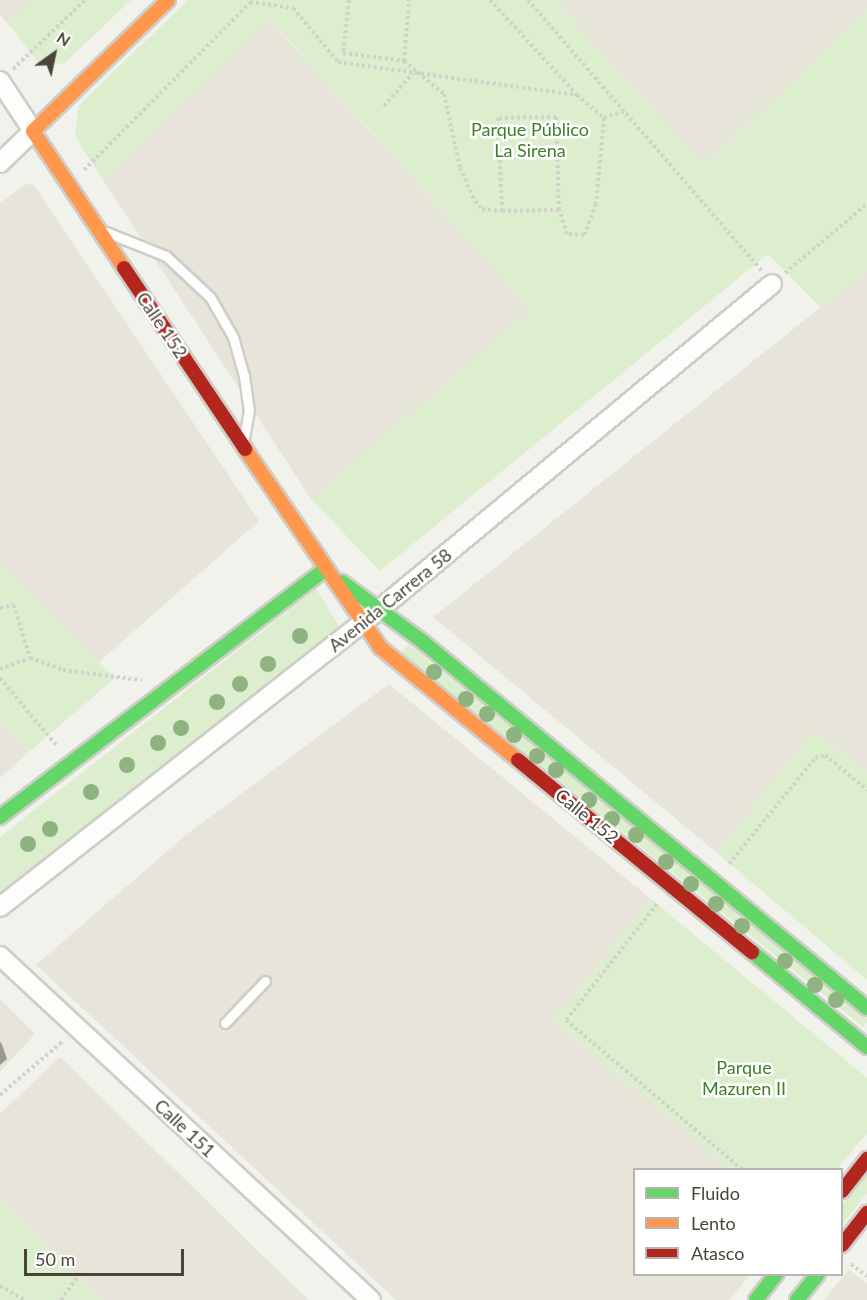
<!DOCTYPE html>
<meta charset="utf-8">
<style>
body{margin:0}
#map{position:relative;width:867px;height:1300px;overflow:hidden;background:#f2f2ed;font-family:Lato,sans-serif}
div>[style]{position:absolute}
.residential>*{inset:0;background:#e7e4da}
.green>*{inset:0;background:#dceecd;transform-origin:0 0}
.path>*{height:4px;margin-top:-2px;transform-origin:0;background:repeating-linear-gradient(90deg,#d2d2cb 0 3px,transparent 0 6px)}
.roads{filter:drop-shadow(2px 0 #cecdc7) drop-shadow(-2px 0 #cecdc7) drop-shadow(0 2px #cecdc7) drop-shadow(0 -2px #cecdc7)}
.lane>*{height:9px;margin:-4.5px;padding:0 4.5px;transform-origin:4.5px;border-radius:4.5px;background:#fdfdfc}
.street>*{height:18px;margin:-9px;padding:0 9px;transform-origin:9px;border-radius:9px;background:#fdfdfc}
.fast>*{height:14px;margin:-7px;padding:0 7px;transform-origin:7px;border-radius:7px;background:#63d668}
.slow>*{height:14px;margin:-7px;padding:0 7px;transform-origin:7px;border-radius:7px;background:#ff974d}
.jam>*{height:14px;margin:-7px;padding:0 7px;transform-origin:7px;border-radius:7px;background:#b3261e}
.trees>*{width:16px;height:16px;margin:-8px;border-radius:50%;background:#8eb381}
.shaded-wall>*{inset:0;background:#9a9995}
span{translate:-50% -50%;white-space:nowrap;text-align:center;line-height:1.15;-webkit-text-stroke:5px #fff;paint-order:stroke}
.park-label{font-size:18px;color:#3d7f28}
.street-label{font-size:18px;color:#4a4538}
.legend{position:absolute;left:633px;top:1168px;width:210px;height:108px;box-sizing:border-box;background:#fff;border:2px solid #b7b5af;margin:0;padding:8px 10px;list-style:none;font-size:18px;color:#4a4538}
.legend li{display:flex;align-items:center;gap:12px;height:30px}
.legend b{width:30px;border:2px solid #b7b5af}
.north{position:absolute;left:24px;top:24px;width:60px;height:60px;-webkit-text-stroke:4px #fff;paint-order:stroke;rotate:33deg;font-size:16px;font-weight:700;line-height:24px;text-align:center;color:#4a4538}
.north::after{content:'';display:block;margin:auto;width:21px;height:27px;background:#4a4538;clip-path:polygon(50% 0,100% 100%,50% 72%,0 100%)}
.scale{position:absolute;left:24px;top:1249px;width:160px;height:27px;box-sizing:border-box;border:3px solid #4a4538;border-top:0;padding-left:8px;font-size:18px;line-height:21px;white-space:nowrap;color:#4a4538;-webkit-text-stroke:4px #fff;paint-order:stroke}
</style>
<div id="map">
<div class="residential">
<div style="clip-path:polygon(0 0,34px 0,8px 24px,0 14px)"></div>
<div style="clip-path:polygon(554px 0,867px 0,867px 9px,705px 166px)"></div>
<div style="clip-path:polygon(269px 19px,532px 310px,311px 499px,103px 180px)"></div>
<div style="clip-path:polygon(25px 184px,34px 185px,259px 521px,99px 662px,0 563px,0 203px)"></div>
<div style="clip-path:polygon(867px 270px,867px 772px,813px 731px,717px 853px,433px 617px)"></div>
<div style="clip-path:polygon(389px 684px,651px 899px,553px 1021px,731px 1169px,634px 1170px,634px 1274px,750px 1275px,729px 1300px,396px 1300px,36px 965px,187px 834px)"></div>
<div style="clip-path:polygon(0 721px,29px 752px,0 778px)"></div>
<div style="clip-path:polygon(0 999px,35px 1034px,0 1072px)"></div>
<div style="clip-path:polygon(60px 1057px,261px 1254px,309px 1300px,103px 1300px,78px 1276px,0 1197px,0 1114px)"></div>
<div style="clip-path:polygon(849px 1269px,867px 1284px,867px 1300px,824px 1300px)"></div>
</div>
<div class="green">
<div style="clip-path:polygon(34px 0,131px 0,65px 63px,41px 66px,8px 24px)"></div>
<div style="clip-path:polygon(188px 0,554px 0,705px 166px,867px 9px,867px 270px,820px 307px,768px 254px,380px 571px,311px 499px,532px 310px,270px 19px,103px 180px,75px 136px,79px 105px)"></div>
<div style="clip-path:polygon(0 563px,115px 678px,29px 752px,0 721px)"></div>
<div style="clip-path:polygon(316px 589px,340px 627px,0 900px,0 837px)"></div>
<div style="left:408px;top:644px;width:595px;height:11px;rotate:39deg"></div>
<div style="clip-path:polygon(813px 731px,867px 772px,867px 980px,717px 853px)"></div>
<div style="clip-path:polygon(651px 899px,867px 1078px,867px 1133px,837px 1169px,731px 1169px,553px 1021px)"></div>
<div style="clip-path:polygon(867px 1173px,867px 1193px,842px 1225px,842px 1205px)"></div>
<div style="clip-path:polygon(0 1197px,78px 1276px,103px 1300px,0 1300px)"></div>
</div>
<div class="path">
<div style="left:349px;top:0;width:53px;rotate:96.5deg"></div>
<div style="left:343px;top:53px;width:62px;rotate:7.5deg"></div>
<div style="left:404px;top:61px;width:61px;rotate:-85.3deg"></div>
<div style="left:490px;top:0;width:129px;rotate:47.5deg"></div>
<div style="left:528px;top:0;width:357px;rotate:49.2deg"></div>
<div style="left:250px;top:2px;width:43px;rotate:7.9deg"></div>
<div style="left:293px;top:8px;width:70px;rotate:50.2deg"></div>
<div style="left:338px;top:62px;width:241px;rotate:7.9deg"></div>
<div style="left:577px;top:95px;width:35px;rotate:40deg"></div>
<div style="left:604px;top:118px;width:86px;rotate:95.3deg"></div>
<div style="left:596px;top:204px;width:33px;rotate:111deg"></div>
<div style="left:584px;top:235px;width:17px;rotate:-177deg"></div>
<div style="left:567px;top:234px;width:25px;rotate:-108deg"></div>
<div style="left:559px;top:210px;width:93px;rotate:-91.8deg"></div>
<div style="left:556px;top:117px;width:58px;rotate:179deg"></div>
<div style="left:498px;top:118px;width:93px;rotate:87.5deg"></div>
<div style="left:502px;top:211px;width:57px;rotate:-1deg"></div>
<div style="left:404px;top:61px;width:52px;rotate:39.5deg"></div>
<div style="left:444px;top:94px;width:76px;rotate:77.8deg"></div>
<div style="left:460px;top:168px;width:36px;rotate:66deg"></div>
<div style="left:475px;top:201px;width:11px;rotate:49deg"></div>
<div style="left:482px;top:209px;width:20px;rotate:6deg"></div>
<div style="left:13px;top:69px;width:100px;rotate:-43.8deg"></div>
<div style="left:384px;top:106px;width:44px;rotate:-48.7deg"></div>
<div style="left:604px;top:118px;width:21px;rotate:-19deg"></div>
<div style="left:84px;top:170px;width:238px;rotate:-45.2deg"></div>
<div style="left:785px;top:273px;width:107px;rotate:-40.1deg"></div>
<div style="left:0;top:608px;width:14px;rotate:-12deg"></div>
<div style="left:14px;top:605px;width:55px;rotate:73.2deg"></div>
<div style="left:30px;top:658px;width:35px;rotate:20deg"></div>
<div style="left:63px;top:670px;width:79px;rotate:7.3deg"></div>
<div style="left:0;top:669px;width:32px;rotate:-20deg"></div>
<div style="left:0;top:678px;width:89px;rotate:50deg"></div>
<div style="left:729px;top:864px;width:136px;rotate:-50.9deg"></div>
<div style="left:815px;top:758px;width:10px;rotate:-17deg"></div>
<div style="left:825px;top:755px;width:55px;rotate:39.8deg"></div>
<div style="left:657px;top:904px;width:147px;rotate:128.1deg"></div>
<div style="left:566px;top:1020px;width:232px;rotate:40.3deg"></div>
<div style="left:0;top:1095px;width:83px;rotate:-40.6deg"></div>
<div style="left:851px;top:1264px;width:20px;rotate:37deg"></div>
<div style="left:0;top:1286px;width:28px;rotate:30deg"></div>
<div style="left:61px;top:1300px;width:29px;rotate:-55deg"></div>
</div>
<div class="roads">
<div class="lane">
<div style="left:106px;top:232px;width:65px;rotate:21.8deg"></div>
<div style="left:166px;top:256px;width:60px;rotate:43deg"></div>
<div style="left:210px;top:297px;width:46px;rotate:60.1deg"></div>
<div style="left:233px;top:337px;width:41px;rotate:74.2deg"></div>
<div style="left:244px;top:376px;width:34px;rotate:82deg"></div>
<div style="left:249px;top:410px;width:27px;rotate:100deg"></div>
<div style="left:225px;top:1023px;width:58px;rotate:-46.4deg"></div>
</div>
<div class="street">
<div style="left:0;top:81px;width:60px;rotate:56.6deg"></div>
<div style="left:33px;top:131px;width:46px;rotate:135.9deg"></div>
<div style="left:0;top:907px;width:483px;rotate:-38.1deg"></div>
<div style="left:380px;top:609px;width:509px;rotate:-39.66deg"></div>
<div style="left:0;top:956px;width:506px;rotate:42.84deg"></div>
</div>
<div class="fast">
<div style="left:342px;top:582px;width:101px;rotate:36.5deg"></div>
<div style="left:423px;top:642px;width:575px;rotate:39.5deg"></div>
<div style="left:0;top:817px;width:409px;rotate:-37.3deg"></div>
<div style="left:752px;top:952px;width:149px;rotate:39.6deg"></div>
<div style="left:756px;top:1300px;width:33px;rotate:-52deg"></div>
<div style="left:797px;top:1300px;width:33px;rotate:-51deg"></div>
</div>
<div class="slow">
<div style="left:124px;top:268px;width:164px;rotate:-123.6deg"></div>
<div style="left:33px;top:131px;width:188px;rotate:-44.1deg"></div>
<div style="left:245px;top:449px;width:241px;rotate:55.7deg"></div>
<div style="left:381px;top:648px;width:177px;rotate:39.3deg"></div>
</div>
<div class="jam">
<div style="left:124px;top:268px;width:218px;rotate:56.2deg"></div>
<div style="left:518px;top:760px;width:303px;rotate:39.4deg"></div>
<div style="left:842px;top:1191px;width:41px;rotate:-52deg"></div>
<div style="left:842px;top:1245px;width:41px;rotate:-52deg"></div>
</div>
</div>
<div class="trees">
<div style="left:300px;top:636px"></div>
<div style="left:268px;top:664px"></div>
<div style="left:434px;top:672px"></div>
<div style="left:240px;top:684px"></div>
<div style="left:466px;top:699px"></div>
<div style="left:217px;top:702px"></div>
<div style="left:487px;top:714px"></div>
<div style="left:181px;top:728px"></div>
<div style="left:514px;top:735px"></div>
<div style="left:158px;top:743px"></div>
<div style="left:537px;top:756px"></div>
<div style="left:127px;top:765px"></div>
<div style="left:556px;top:770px"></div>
<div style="left:91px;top:792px"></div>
<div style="left:589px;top:800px"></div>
<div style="left:612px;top:819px"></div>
<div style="left:50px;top:829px"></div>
<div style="left:636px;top:835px"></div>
<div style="left:28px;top:844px"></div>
<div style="left:666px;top:862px"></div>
<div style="left:691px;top:884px"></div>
<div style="left:716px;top:904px"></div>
<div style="left:742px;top:926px"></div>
<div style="left:785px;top:961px"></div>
<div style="left:815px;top:985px"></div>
<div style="left:836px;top:1000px"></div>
</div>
<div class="shaded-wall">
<div style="clip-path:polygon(1px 1042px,7px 1059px,0 1065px,0 1043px)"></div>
</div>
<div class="park-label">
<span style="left:530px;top:140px">Parque Público<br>La Sirena</span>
<span style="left:744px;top:1078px">Parque<br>Mazuren II</span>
</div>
<div class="street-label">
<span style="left:162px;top:325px;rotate:56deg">Calle 152</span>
<span style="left:390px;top:600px;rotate:-39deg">Avenida Carrera 58</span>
<span style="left:587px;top:816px;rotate:39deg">Calle 152</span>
<span style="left:185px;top:1128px;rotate:43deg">Calle 151</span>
</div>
<ul class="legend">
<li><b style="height:8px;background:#63d668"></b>Fluido</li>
<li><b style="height:8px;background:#ff974d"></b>Lento</li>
<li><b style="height:8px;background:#b3261e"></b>Atasco</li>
</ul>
<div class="north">N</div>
<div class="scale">50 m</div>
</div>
